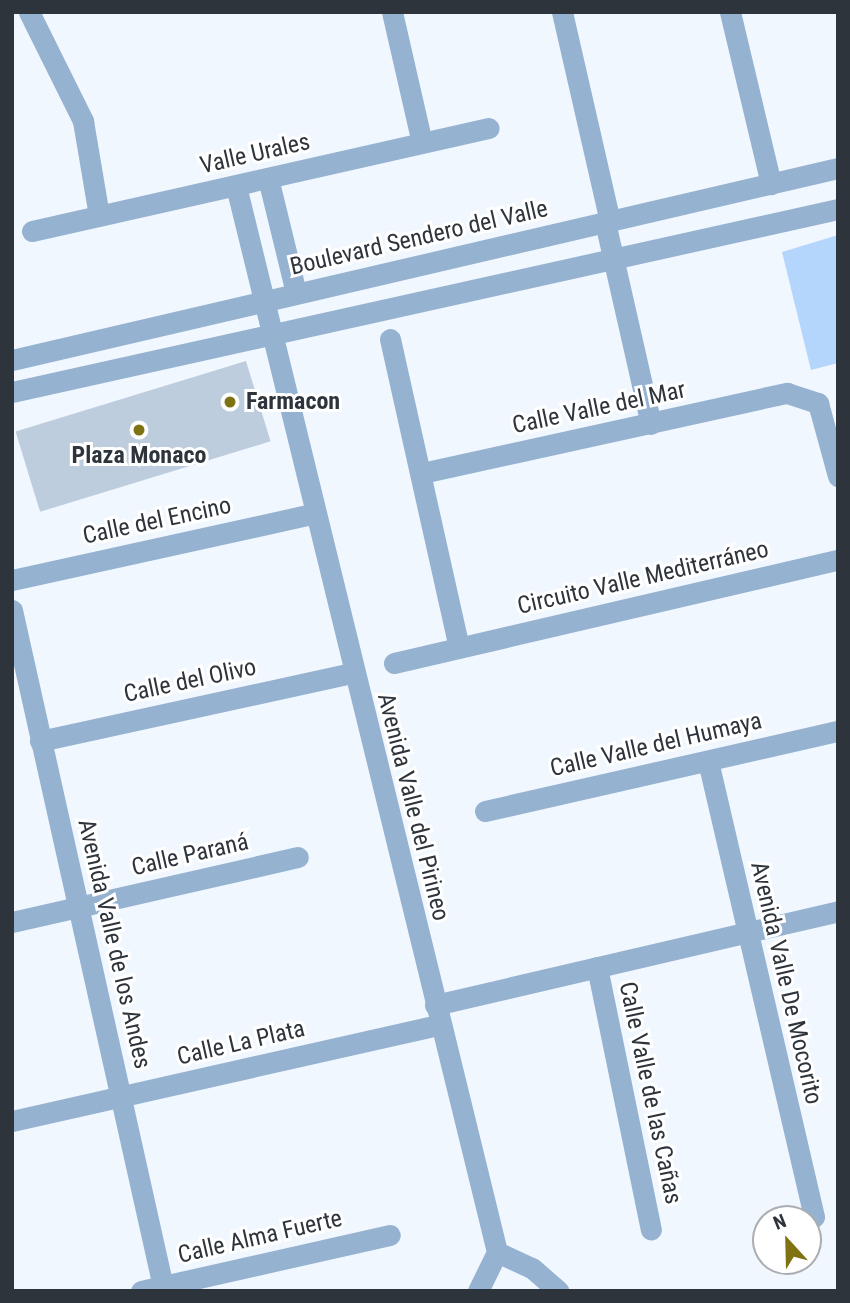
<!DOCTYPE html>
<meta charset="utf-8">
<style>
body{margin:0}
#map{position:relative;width:850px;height:1303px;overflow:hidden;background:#f1f7fe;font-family:"Roboto Condensed",sans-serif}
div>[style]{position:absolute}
.green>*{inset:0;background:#b4d6fc}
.building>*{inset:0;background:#becdde;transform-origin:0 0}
.minor>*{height:21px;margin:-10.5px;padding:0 10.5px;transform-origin:10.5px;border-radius:10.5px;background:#96b2d1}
.dots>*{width:19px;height:19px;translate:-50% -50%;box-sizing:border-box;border:4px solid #fff;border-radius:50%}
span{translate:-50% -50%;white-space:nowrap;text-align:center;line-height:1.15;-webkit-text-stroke:6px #fff;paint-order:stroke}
.street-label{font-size:24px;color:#2e343b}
.poi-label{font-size:24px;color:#2e343b;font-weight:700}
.left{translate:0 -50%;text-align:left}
.frame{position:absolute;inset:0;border:14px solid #2e343b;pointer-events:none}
.north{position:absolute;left:752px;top:1205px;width:70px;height:70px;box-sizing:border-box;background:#fff;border:2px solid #abaeb1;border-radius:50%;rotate:338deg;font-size:19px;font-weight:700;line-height:28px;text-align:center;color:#2e343b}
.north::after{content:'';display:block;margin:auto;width:24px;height:32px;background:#7f7213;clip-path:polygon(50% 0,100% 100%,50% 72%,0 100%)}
</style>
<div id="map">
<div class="green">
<div style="clip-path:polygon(838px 235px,838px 363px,811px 370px,782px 252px)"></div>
</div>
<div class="building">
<div style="left:246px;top:361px;width:84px;height:241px;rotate:73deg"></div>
</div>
<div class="minor">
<div style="left:29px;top:12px;width:122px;rotate:63.6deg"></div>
<div style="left:83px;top:121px;width:96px;rotate:80.4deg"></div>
<div style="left:392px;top:12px;width:134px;rotate:77.1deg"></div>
<div style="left:562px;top:12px;width:214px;rotate:77.1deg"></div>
<div style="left:730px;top:12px;width:177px;rotate:76.6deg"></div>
<div style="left:268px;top:178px;width:118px;rotate:76.3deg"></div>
<div style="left:236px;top:186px;width:1097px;rotate:76.24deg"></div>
<div style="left:497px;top:1252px;width:43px;rotate:116deg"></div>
<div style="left:605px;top:222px;width:207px;rotate:77.2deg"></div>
<div style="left:32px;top:231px;width:468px;rotate:-12.7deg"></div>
<div style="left:390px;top:339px;width:316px;rotate:77.4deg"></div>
<div style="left:12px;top:360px;width:848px;rotate:-13.09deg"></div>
<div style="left:12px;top:392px;width:846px;rotate:-12.49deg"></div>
<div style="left:422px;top:473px;width:374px;rotate:-12.4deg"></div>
<div style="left:787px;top:393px;width:33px;rotate:18deg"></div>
<div style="left:818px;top:403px;width:76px;rotate:74.7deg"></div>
<div style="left:12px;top:580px;width:308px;rotate:-12.4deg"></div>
<div style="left:12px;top:610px;width:698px;rotate:77.42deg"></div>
<div style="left:394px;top:663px;width:456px;rotate:-13.1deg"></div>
<div style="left:40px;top:741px;width:319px;rotate:-12.3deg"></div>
<div style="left:708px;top:761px;width:468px;rotate:76.9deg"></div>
<div style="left:485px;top:811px;width:362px;rotate:-12.8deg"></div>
<div style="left:12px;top:922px;width:293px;rotate:-12.8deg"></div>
<div style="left:597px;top:967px;width:268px;rotate:78.4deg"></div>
<div style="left:435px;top:1005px;width:414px;rotate:-13.1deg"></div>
<div style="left:12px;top:1121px;width:438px;rotate:-12.7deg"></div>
<div style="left:497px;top:1252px;width:38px;rotate:25deg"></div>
<div style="left:532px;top:1268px;width:35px;rotate:41deg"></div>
<div style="left:141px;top:1291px;width:255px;rotate:-12.7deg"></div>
</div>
<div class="dots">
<div style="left:230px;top:402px;background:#7f7213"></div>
<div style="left:139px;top:430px;background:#7f7213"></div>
</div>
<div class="street-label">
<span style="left:255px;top:154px;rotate:-13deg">Valle Urales</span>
<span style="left:419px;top:238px;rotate:-13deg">Boulevard Sendero del Valle</span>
<span style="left:599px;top:408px;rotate:-12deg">Calle Valle del Mar</span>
<span style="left:157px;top:521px;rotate:-12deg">Calle del Encino</span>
<span style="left:643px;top:578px;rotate:-13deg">Circuito Valle Mediterráneo</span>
<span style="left:190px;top:681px;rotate:-12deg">Calle del Olivo</span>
<span style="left:656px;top:745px;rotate:-13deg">Calle Valle del Humaya</span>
<span style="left:413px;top:807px;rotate:76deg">Avenida Valle del Pirineo</span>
<span style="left:190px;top:855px;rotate:-13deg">Calle Paraná</span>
<span style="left:114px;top:944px;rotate:77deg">Avenida Valle de los Andes</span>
<span style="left:786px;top:983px;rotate:77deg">Avenida Valle De Mocorito</span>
<span style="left:241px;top:1043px;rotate:-13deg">Calle La Plata</span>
<span style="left:650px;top:1093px;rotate:78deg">Calle Valle de las Cañas</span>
<span style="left:260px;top:1237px;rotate:-13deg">Calle Alma Fuerte</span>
</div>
<div class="poi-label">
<span class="left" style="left:246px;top:402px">Farmacon</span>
<span style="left:139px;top:456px">Plaza Monaco</span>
</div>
<div class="frame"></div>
<div class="north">N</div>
</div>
